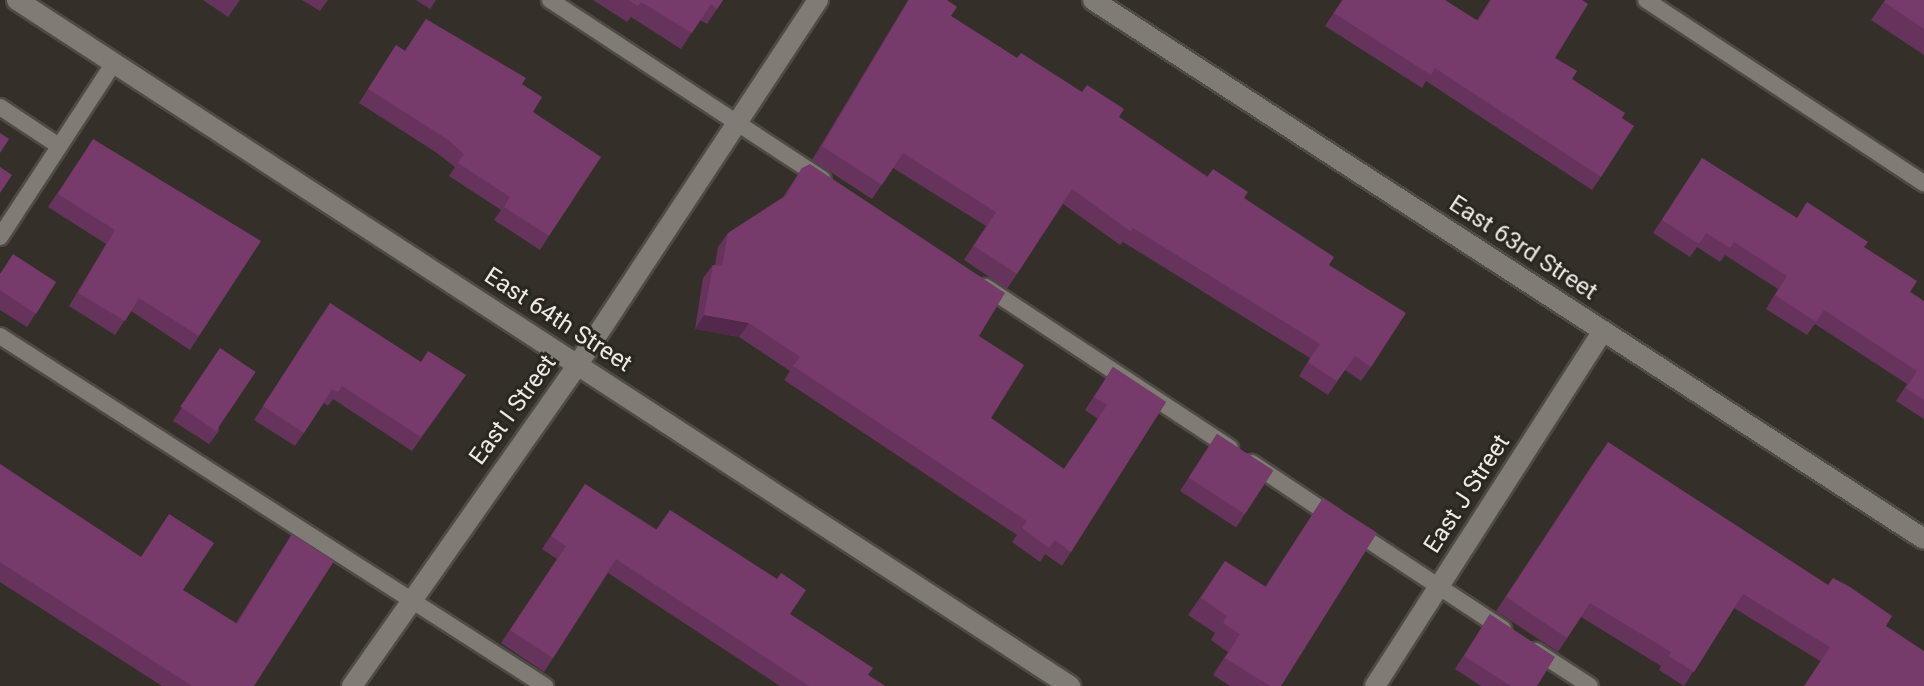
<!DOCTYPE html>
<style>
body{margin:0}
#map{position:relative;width:1924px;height:686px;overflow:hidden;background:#342f29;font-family:Roboto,sans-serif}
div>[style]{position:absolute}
.roads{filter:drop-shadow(2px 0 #4e4a45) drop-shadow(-2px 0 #4e4a45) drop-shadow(0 2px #4e4a45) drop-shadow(0 -2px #4e4a45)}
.lane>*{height:16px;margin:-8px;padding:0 8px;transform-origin:8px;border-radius:8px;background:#807b74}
.street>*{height:20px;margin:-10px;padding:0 10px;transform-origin:10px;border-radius:10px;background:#807b74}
.secondary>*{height:20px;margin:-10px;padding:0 10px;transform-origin:10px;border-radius:10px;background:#807b74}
.wall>*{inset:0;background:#66335c;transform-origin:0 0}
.shaded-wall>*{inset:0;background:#53294b}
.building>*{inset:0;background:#773b6b;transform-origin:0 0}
span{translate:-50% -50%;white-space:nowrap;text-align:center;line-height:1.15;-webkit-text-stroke:6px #2a2620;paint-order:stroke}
.street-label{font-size:24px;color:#eeebe7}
</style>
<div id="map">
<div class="roads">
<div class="lane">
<div style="left:550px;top:0;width:326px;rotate:33.3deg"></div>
<div style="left:1646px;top:0;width:333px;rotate:33.4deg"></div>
<div style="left:0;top:107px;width:71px;rotate:33.5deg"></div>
<div style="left:0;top:237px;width:208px;rotate:-56.8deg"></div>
<div style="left:986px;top:287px;width:292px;rotate:33.4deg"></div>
<div style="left:0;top:336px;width:648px;rotate:32.71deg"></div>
<div style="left:1252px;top:463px;width:97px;rotate:33.7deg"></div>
<div style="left:1356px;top:532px;width:176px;rotate:33.4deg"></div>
<div style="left:1536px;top:651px;width:64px;rotate:32.9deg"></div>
</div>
<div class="street">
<div style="left:1093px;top:0;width:990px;rotate:32.97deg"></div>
<div style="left:352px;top:686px;width:393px;rotate:-54.9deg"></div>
<div style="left:578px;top:364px;width:436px;rotate:-56.6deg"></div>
<div style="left:1375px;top:686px;width:422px;rotate:-57.3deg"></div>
</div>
<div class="secondary">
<div style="left:17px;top:0;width:1257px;rotate:33.08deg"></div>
</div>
</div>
<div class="wall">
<div style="clip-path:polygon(203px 0,240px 0,228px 17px)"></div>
<div style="clip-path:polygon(302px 0,328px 0,320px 11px)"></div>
<div style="clip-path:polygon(416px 0,436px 0,430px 9px)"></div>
<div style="clip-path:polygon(593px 0,723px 0,707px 24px,700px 20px,681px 49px,631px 17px,627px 22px)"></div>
<div style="clip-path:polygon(908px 0,947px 0,951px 16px,1017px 58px,1119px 117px,1207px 176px,1244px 198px,1329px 265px,1371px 367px,1361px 381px,1345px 370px,1328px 395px,1299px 376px,1310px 358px,1123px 242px,1120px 245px,1063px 204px,1007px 289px,964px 260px,986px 226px,893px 168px,872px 199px,812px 160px)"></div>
<div style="clip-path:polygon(1342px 0,1477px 20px,1490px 0,1582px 0,1555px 58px,1572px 79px,1622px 118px,1601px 177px,1592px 190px,1426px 81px,1422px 88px,1325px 26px)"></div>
<div style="clip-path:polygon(1885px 0,1924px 0,1924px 55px,1871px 20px)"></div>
<div style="clip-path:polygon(426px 19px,522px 84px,533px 112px,549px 236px,540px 250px,494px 220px,501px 210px,449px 176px,455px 167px,437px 153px,359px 103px,396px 45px,405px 51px)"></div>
<div style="clip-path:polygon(84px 153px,199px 336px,190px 350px,131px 311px,115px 335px,69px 306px,106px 244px,48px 207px)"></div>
<div style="clip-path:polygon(1702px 158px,1796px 218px,1864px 247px,1910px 292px,1924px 301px,1924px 419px,1896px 401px,1907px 384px,1815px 324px,1807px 335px,1766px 309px,1778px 289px,1725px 255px,1720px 262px,1697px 247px,1690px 257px,1653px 233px)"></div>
<div style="clip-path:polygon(802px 168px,979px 336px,991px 418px,1064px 469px,1098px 419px,1085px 410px,1113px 367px,1166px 402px,1062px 566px,1045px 554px,1040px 562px,1012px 542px,1017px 535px,784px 380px,790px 371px,739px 337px,695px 329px,703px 278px,713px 265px,715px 265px,718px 247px,728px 233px,783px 197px)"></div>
<div style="clip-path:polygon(0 273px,56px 282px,27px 327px,0 310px)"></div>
<div style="clip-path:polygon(321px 316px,420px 362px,466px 375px,412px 451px,333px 399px,328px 406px,324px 403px,295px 446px,254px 420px)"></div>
<div style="clip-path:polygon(220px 348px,219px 431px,209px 444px,173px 421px)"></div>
<div style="left:1217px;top:434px;width:67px;height:68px;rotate:33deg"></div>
<div style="clip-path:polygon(1598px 456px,1828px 585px,1892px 616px,1820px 661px,1734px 608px,1684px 686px,1659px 670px,1661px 666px,1581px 617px,1558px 652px,1496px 611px)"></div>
<div style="clip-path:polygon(0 464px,183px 590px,236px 623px,292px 534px,254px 686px,162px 686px,0 582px)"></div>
<div style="clip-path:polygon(585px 484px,790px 614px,868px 675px,885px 686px,780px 686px,608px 573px,544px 672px,501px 643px,557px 559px,542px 549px)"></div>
<div style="clip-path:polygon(1323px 498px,1281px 686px,1230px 686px,1213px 675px,1228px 652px,1211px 640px,1215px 633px,1188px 615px,1225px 561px,1265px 587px)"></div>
<div style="clip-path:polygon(1490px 614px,1537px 686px,1481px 686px,1455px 669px)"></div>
</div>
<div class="shaded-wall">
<div style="clip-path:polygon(704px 315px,749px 323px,739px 337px,695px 329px)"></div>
</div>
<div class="building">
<div style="clip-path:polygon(628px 0,723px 0,717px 9px,711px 4px,692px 33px,641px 2px,638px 6px)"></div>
<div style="clip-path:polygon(909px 0,947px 0,957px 7px,951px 16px,1017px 58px,1021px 53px,1082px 92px,1087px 85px,1124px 109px,1119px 117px,1207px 177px,1213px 169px,1248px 192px,1244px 198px,1334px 257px,1329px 265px,1406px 313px,1371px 367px,1355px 356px,1337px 381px,1308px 362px,1320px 344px,1133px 228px,1130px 231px,1072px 189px,1017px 274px,974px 246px,996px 212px,903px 153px,882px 185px,822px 146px)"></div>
<div style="clip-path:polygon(1343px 0,1445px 0,1478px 21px,1491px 0,1582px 0,1588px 4px,1555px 58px,1577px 71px,1572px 79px,1625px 113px,1622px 118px,1634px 126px,1601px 177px,1435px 68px,1431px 75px,1334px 13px)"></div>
<div style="clip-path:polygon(1886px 0,1924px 0,1924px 29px,1884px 2px)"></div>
<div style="clip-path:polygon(426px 19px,526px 78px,522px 84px,542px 97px,533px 112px,601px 157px,549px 236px,504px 207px,510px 197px,458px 163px,464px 154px,447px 139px,368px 89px,396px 45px,405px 51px)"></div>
<div style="clip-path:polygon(0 133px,9px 139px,0 153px)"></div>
<div style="clip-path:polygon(93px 139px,261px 241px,199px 336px,139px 298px,125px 321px,78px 293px,115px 230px,58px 194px)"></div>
<div style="clip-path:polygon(1702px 158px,1797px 218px,1807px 202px,1868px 242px,1864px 247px,1917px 281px,1910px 292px,1924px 301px,1924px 400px,1906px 388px,1917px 371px,1824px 310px,1816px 322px,1775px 295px,1787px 276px,1734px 242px,1730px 248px,1706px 233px,1699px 244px,1662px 220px)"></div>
<div style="clip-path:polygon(810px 164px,1005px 293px,979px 336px,1024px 365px,991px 418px,1064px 469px,1107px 405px,1094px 397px,1113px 367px,1166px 402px,1071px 552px,1055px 540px,1049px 548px,1022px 528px,1027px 521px,793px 366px,800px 357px,749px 323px,704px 315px,713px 265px,722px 266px,728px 233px,786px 196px,802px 168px)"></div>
<div style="clip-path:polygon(0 167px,12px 175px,0 193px)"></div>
<div style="clip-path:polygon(13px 254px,56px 282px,36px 314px,0 290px,0 274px)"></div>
<div style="clip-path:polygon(330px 303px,421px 362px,428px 351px,466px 375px,421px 437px,342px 386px,338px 392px,332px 389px,304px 433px,263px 406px)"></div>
<div style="left:220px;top:348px;width:43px;height:71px;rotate:34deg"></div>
<div style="left:1217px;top:434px;width:67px;height:52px;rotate:33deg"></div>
<div style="clip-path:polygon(1608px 442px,1828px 585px,1833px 578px,1850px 587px,1892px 616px,1886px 626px,1924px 651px,1924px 686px,1804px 686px,1830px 647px,1743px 594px,1694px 672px,1669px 656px,1671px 652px,1590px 603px,1567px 638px,1506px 597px)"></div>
<div style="clip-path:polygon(0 464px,141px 557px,169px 514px,214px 543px,183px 590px,237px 624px,292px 534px,334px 561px,254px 686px,192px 686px,0 562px)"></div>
<div style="clip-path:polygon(585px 484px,656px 530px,670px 510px,777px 579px,781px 573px,806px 590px,790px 614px,873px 668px,868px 675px,885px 686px,809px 686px,616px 559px,553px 658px,510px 630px,566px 546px,551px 536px)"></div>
<div style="clip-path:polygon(1323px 498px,1377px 533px,1281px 686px,1270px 686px,1225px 658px,1240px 634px,1223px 623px,1227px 616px,1201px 598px,1225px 561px,1266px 587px)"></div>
<div style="clip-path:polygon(1490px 614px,1555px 657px,1537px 686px,1511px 686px,1464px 656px)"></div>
</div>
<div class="street-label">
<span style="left:1523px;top:248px;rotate:33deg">East 63rd Street</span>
<span style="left:558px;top:320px;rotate:33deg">East 64th Street</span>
<span style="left:513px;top:410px;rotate:-54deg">East I Street</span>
<span style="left:1467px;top:494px;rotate:-57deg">East J Street</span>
</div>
</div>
